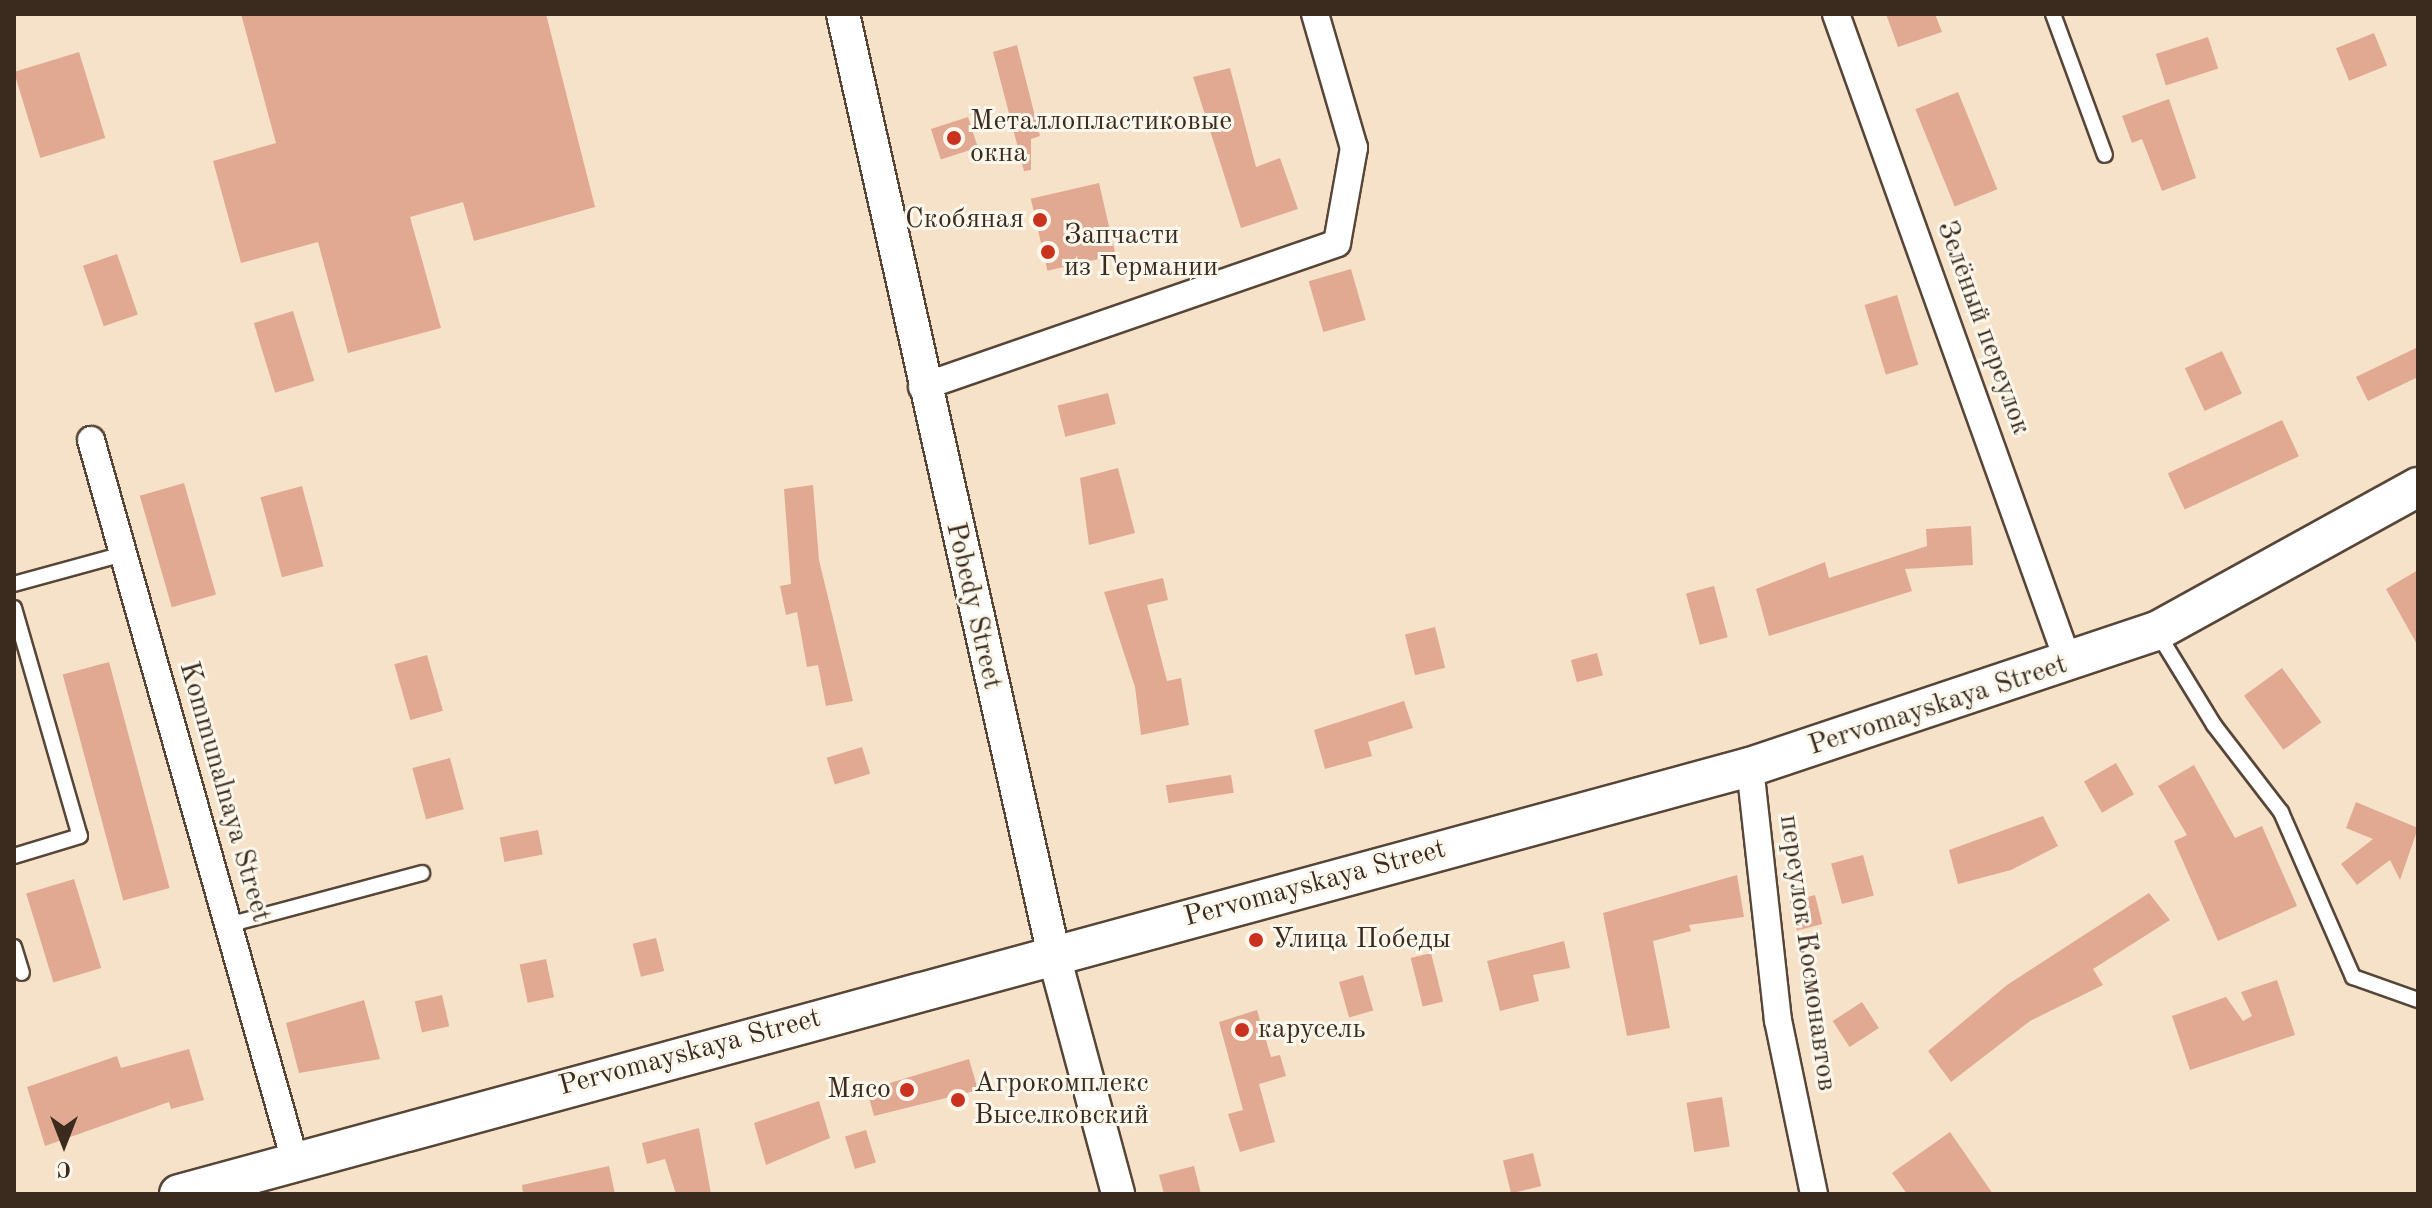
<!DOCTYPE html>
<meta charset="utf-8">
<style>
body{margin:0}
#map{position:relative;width:2432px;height:1208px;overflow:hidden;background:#f5e2c9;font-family:"Old Standard TT",serif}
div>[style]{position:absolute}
.building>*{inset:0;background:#e2a992;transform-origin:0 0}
.roads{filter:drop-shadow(2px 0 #574638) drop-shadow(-2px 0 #574638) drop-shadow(0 2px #574638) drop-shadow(0 -2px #574638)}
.service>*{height:14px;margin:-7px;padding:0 7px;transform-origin:7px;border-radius:7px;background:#fff}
.minor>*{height:26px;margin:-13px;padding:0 13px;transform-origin:13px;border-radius:13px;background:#fff}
.tertiary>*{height:32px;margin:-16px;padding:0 16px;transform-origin:16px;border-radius:16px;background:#fff}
.secondary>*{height:38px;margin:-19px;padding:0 19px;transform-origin:19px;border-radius:19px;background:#fff}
.dots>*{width:22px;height:22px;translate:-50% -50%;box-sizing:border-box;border:4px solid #fbf7ec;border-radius:50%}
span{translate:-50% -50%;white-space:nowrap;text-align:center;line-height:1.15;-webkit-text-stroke:6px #fbf7ec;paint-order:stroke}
.poi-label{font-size:28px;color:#3b2a1e}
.left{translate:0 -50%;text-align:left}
.right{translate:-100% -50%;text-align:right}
.street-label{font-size:28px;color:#3b2a1e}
.frame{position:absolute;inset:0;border:16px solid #3b2a1e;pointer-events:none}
.north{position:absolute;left:24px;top:1104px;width:80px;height:80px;-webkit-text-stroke:6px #fbf7ec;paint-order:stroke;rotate:180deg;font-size:22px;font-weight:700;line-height:32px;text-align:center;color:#3b2a1e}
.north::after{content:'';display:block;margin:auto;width:28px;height:36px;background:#3b2a1e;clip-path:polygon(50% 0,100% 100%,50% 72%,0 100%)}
</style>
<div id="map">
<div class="building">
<div style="clip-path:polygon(241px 14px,546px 14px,595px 207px,474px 241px,463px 202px,410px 217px,441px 328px,348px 353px,318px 242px,241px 263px,213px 161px,276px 143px)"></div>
<div style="clip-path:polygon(1886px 14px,1935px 14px,1942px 32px,1898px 47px)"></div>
<div style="left:2374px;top:33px;width:35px;height:41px;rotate:68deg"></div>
<div style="left:2208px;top:37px;width:33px;height:55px;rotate:72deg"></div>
<div style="clip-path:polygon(1017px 45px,1040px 136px,1031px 139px,1031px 170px,1024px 171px,993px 52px)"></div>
<div style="left:79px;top:52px;width:90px;height:68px;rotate:73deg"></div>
<div style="clip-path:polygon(1230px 68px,1256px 167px,1280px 158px,1298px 209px,1241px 228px,1193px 77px)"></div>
<div style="left:1958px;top:92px;width:105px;height:46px;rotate:68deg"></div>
<div style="clip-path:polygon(2169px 99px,2196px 178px,2162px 191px,2142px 139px,2132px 143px,2122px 116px)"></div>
<div style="left:968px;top:117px;width:32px;height:39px;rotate:72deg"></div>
<div style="left:1099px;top:183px;width:74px;height:70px;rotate:77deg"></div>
<div style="left:117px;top:254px;width:64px;height:36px;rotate:71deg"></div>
<div style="left:1351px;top:269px;width:53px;height:44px;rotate:74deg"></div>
<div style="left:1897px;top:295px;width:73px;height:34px;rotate:73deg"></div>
<div style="left:293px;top:311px;width:73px;height:41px;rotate:73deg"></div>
<div style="clip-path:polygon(2418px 347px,2418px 377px,2368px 401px,2356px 377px)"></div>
<div style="left:2222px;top:351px;width:47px;height:41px;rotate:65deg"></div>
<div style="left:1108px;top:393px;width:32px;height:52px;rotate:76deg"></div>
<div style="left:2282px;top:420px;width:40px;height:126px;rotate:65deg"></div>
<div style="clip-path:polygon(1118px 468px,1135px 533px,1089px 545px,1080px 478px)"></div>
<div style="left:184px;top:483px;width:116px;height:46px;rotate:74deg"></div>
<div style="clip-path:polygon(813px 485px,819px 560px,853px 701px,826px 706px,818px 665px,807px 667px,797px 612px,786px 615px,780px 586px,791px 584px,784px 489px)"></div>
<div style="left:302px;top:486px;width:83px;height:43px;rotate:75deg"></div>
<div style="clip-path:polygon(1971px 526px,1973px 565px,1905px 569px,1912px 591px,1769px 636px,1756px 589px,1825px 562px,1829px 578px,1927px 546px,1926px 529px)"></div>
<div style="clip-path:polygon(2418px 570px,2418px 646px,2386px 589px)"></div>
<div style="clip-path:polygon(1163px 578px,1168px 600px,1147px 605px,1167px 681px,1181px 678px,1189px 725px,1141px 735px,1135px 687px,1104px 592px)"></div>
<div style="left:1714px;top:586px;width:53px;height:29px;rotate:75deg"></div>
<div style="left:1435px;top:627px;width:42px;height:31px;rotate:76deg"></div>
<div style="left:1597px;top:653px;width:23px;height:27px;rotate:75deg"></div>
<div style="left:427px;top:655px;width:58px;height:34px;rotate:74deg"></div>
<div style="left:109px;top:662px;width:234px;height:48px;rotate:75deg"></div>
<div style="left:2282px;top:668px;width:67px;height:47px;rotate:54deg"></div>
<div style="clip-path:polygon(1404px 701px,1413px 728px,1368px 742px,1372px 756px,1325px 769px,1314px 730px)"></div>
<div style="left:862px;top:747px;width:28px;height:37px;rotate:73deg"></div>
<div style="left:450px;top:758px;width:53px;height:39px;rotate:75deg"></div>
<div style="left:2116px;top:763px;width:36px;height:37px;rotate:60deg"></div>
<div style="clip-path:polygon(2194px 765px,2235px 838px,2262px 826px,2297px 906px,2218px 941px,2174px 841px,2187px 835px,2158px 786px)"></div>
<div style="left:1231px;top:775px;width:18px;height:66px;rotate:81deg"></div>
<div style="clip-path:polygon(2356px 802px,2418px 828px,2400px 880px,2390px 860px,2357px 885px,2341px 864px,2373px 839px,2346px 828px)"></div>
<div style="clip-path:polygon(2043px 816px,2058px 846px,2011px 870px,1958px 884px,1949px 850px)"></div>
<div style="left:538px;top:830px;width:25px;height:39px;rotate:79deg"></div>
<div style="left:1863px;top:855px;width:42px;height:33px;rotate:75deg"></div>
<div style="clip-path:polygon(1737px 875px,1744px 917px,1689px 925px,1691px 931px,1653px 941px,1670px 1028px,1627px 1036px,1603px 913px)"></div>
<div style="left:74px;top:879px;width:93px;height:50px;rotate:73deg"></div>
<div style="clip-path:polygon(2149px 893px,2170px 920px,2093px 969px,2103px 985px,2030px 1021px,1951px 1082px,1928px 1051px,2007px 985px)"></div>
<div style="left:1815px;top:895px;width:30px;height:26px;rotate:76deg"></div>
<div style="left:656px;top:938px;width:34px;height:24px;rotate:76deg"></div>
<div style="clip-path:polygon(1564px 941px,1570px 968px,1533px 975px,1539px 1001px,1500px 1011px,1487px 961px)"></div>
<div style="left:1431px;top:953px;width:50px;height:21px;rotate:76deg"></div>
<div style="left:546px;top:959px;width:39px;height:27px;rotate:78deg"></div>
<div style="left:1363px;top:975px;width:37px;height:25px;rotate:74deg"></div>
<div style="clip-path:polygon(2277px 980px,2295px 1035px,2190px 1070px,2172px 1016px,2226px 997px,2243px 1021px,2252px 1016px,2241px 992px)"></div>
<div style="left:442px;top:995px;width:32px;height:28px;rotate:77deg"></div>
<div style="clip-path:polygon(364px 1000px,380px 1059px,299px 1073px,286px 1023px)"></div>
<div style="left:1862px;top:1002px;width:31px;height:35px;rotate:57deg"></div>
<div style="clip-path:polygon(1257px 1010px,1271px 1057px,1280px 1055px,1286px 1076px,1259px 1084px,1275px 1142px,1240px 1152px,1228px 1114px,1243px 1110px,1219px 1022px)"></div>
<div style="clip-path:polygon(189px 1049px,204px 1100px,171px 1109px,169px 1102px,45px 1146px,27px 1087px,117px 1056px,121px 1068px)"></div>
<div style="clip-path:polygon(969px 1059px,978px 1090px,874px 1116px,867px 1090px)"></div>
<div style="left:1722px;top:1097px;width:50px;height:36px;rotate:81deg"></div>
<div style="clip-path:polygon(819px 1101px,830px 1138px,766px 1165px,754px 1123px)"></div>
<div style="clip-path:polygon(699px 1128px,711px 1194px,676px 1194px,665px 1159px,647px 1164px,642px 1143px)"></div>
<div style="left:866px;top:1130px;width:34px;height:22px;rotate:73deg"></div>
<div style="clip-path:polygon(1950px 1132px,1993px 1194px,1907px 1194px,1892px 1173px)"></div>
<div style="left:1533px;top:1153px;width:34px;height:31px;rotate:76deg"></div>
<div style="clip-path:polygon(609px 1166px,615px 1194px,523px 1194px,522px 1185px)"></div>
<div style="clip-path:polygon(1194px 1166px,1201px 1194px,1164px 1194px,1159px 1175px)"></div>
</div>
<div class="roads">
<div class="service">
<div style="left:2053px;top:14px;width:150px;rotate:69.8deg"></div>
<div style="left:14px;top:584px;width:113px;rotate:-15.4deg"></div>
<div style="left:14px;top:608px;width:237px;rotate:73.9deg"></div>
<div style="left:80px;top:836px;width:69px;rotate:163.1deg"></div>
<div style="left:2157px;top:632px;width:109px;rotate:58.5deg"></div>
<div style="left:2214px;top:725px;width:110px;rotate:52.4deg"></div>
<div style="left:2281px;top:812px;width:180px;rotate:66.4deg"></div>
<div style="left:2353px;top:977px;width:69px;rotate:19.5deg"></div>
<div style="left:228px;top:925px;width:201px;rotate:-15deg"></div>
<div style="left:14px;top:947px;width:27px;rotate:73deg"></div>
</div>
<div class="minor">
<div style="left:1836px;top:14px;width:690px;rotate:70.28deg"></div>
<div style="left:922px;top:387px;width:439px;rotate:-19.1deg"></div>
<div style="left:1337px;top:243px;width:97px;rotate:-79.9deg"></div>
<div style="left:1354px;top:148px;width:140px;rotate:-106.2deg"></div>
<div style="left:91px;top:440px;width:749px;rotate:74.2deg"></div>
<div style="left:1750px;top:767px;width:255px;rotate:83.7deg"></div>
<div style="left:1778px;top:1020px;width:178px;rotate:78.3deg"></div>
</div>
<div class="tertiary">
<div style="left:843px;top:14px;width:965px;rotate:77.37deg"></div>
<div style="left:1054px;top:956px;width:246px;rotate:74.9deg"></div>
</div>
<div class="secondary">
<div style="left:179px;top:1194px;width:1628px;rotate:-15.21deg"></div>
<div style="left:1750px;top:767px;width:429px;rotate:-18.5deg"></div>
<div style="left:2157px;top:631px;width:298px;rotate:-28.9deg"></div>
</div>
</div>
<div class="dots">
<div style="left:954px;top:138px;background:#c8321e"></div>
<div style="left:1040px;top:220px;background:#c8321e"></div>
<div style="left:1048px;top:252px;background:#c8321e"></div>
<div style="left:1256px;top:940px;background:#c8321e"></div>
<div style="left:1242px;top:1030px;background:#c8321e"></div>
<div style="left:907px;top:1090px;background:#c8321e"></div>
<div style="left:958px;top:1100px;background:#c8321e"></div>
</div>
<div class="poi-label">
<span class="left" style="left:970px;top:138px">Металлопластиковые<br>окна</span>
<span class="right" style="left:1024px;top:220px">Скобяная</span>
<span class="left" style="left:1064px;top:252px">Запчасти<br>из Германии</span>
<span class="left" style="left:1272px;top:940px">Улица Победы</span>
<span class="left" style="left:1258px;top:1030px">карусель</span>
<span class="left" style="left:974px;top:1100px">Агрокомплекс<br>Выселковский</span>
<span class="right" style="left:891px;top:1090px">Мясо</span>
</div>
<div class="street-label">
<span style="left:1983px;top:328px;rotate:70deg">Зелёный переулок</span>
<span style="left:973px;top:606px;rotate:77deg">Pobedy Street</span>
<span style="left:1938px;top:706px;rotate:-18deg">Pervomayskaya Street</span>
<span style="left:224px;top:792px;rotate:74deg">Kommunalnaya Street</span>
<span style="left:1315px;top:884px;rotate:-15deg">Pervomayskaya Street</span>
<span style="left:1807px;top:953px;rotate:82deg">переулок Космонавтов</span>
<span style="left:690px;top:1053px;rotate:-15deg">Pervomayskaya Street</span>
</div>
<div class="frame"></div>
<div class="north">С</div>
</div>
